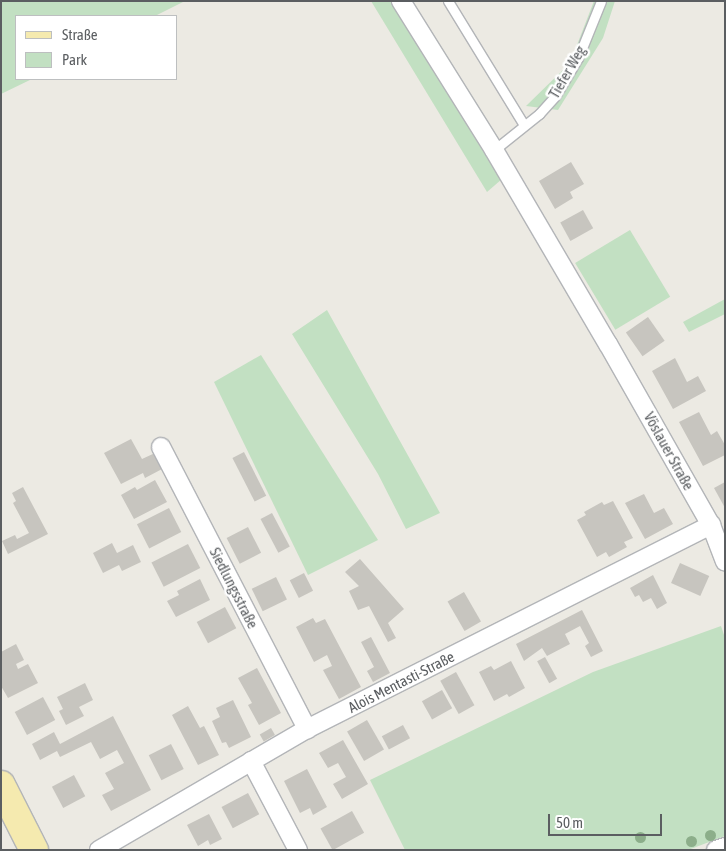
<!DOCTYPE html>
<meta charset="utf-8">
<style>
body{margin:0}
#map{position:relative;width:726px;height:851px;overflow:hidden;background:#eceae3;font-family:"Asap Condensed",sans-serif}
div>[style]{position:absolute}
.green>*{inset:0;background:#c2e0c2;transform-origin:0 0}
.building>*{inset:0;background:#c7c5bf;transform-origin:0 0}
.roads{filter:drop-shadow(1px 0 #b3b5b8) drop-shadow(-1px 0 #b3b5b8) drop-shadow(0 1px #b3b5b8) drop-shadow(0 -1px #b3b5b8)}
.lane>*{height:9px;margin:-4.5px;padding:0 4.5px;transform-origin:4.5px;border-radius:4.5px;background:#fff}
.street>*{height:18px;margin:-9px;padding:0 9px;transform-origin:9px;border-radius:9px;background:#fff}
.primary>*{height:28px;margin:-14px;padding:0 14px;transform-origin:14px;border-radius:14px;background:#f5eaaf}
.trees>*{width:11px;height:11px;margin:-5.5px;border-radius:50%;background:#8cae8a}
span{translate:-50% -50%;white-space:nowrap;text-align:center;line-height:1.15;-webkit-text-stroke:5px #fff;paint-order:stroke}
.street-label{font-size:15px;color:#5b5e61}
.frame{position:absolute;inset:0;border:2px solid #5b5e61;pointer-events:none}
.legend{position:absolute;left:15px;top:15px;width:162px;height:65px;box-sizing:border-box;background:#fff;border:1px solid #bdbfc0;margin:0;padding:6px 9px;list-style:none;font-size:15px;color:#5b5e61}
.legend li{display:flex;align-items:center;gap:10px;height:25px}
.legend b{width:25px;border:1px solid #bdbfc0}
.scale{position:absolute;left:548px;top:814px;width:114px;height:22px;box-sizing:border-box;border:2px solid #5b5e61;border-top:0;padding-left:6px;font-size:15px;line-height:18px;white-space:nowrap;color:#5b5e61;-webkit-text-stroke:4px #fff;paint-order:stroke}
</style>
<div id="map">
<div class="green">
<div style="clip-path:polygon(1px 1px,185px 1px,155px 16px,16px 16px,16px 79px,32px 79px,1px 94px)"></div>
<div style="clip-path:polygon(371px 1px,390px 1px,502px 179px,487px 192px)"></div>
<div style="clip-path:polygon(594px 1px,615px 1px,603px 38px,558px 110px,526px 106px,570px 63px)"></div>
<div style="left:630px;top:230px;width:78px;height:64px;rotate:59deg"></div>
<div style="clip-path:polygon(725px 299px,725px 314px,689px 332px,683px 322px)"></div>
<div style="clip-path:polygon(327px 310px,440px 513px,406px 529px,378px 474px,292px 334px)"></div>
<div style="clip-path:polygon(261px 355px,378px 540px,308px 575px,214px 382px)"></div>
<div style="clip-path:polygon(721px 626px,725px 638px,725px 836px,688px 850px,405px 850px,370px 780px,593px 672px)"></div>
</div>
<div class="building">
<div style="clip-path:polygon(571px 162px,584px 184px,570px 192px,573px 198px,555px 209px,539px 181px)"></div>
<div style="left:583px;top:210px;width:21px;height:26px;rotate:61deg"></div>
<div style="left:648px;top:317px;width:29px;height:27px;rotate:55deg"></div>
<div style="clip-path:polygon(675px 358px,687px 382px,698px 376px,706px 391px,673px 409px,652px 371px)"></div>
<div style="clip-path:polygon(699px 412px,711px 435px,717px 431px,725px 445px,725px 455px,703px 466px,679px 422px)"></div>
<div style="clip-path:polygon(131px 439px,142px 459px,155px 453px,164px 468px,145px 478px,143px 473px,121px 484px,104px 453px)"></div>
<div style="left:244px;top:452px;width:49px;height:13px;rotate:63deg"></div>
<div style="clip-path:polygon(155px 480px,167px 502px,134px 519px,121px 495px,135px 487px,137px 490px)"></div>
<div style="clip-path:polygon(725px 482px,725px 508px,714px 488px)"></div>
<div style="clip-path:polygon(23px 487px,48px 534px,8px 554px,2px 541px,15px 535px,17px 539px,29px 533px,13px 503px,16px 501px,12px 493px)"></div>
<div style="clip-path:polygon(644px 494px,654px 513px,664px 508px,673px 524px,645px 539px,625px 503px)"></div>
<div style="clip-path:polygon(613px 501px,633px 538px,624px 542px,627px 547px,609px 557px,606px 552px,597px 557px,577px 520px,586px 515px,584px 512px,602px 502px,604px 505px)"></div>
<div style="left:169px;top:508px;width:27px;height:36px;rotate:63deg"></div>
<div style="left:272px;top:513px;width:38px;height:13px;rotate:62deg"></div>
<div style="left:248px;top:527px;width:29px;height:24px;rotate:63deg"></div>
<div style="clip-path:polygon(112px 543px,117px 553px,133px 545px,141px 562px,122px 571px,119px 565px,103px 573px,93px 553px)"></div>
<div style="left:188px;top:544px;width:27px;height:41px;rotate:63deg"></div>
<div style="clip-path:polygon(360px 559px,404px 609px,388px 623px,396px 638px,388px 642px,369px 606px,358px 610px,349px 591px,359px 586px,345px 572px)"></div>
<div style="left:680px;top:563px;width:32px;height:22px;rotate:24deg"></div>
<div style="left:304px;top:573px;width:20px;height:16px;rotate:63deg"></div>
<div style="clip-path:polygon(653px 575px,667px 603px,657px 609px,651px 598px,643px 602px,639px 595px,635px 597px,630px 588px)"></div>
<div style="left:276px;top:577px;width:25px;height:27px;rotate:64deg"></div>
<div style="clip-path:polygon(200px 579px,210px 600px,176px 617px,167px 601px,179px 595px,177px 591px)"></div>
<div style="left:464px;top:592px;width:34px;height:19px;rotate:60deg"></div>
<div style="left:225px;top:607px;width:24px;height:32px;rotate:62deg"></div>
<div style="clip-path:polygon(582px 610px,603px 651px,591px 657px,585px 646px,589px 643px,580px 626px,565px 634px,570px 644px,547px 656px,542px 648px,524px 661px,516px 644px)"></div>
<div style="clip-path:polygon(313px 618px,316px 623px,325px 619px,361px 687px,339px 699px,323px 670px,332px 666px,327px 655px,314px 662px,296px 627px)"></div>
<div style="clip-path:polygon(371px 637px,390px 673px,373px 682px,367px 671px,374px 667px,361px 642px)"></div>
<div style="clip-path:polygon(16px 644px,24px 660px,16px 664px,18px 669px,28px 664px,38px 683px,8px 698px,1px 686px,1px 652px)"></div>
<div style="left:545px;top:657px;width:25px;height:9px;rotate:61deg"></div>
<div style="clip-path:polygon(511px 661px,525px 688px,509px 697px,507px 694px,494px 701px,479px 672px,491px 666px,494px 670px)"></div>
<div style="clip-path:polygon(257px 668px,281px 713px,259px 725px,248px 705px,252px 703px,238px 678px)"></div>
<div style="left:456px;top:672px;width:38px;height:18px;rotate:61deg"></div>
<div style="clip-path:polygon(85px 683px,93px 700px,79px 707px,84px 716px,66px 725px,59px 711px,63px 709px,57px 697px)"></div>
<div style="left:442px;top:690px;width:21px;height:23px;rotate:61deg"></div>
<div style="left:43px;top:697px;width:26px;height:32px;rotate:62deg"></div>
<div style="clip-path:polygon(233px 700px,251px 737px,229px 748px,226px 742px,222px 743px,212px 721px,220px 717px,216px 708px)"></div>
<div style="clip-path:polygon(188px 706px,200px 728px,204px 726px,219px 755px,198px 765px,172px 715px)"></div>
<div style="clip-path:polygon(113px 716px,151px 790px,111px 811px,102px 795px,114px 789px,105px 773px,124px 763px,117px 750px,100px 759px,91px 742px,60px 757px,57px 751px,40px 760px,32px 744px,54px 732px,60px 744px)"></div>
<div style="left:367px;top:720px;width:34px;height:23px;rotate:60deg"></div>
<div style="left:403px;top:725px;width:15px;height:24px;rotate:62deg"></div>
<div style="left:271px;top:728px;width:8px;height:13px;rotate:60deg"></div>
<div style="clip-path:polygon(343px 740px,368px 784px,342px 799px,333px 784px,346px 777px,338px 763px,328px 768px,319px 753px)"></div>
<div style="left:171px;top:744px;width:28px;height:25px;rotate:63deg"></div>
<div style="clip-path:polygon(307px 769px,327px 807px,313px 815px,310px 808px,300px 813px,284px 781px)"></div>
<div style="left:74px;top:775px;width:24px;height:25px;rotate:62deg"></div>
<div style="left:248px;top:793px;width:24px;height:30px;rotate:62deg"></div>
<div style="left:352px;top:811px;width:25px;height:36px;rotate:61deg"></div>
<div style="clip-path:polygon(209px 814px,222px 839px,210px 845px,208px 840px,198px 846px,187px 825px)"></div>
</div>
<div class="roads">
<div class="lane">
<div style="left:448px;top:1px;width:145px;rotate:58.5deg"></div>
<div style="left:494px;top:150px;width:58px;rotate:-38.7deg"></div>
<div style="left:539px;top:114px;width:25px;rotate:-48deg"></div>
<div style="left:556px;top:95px;width:43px;rotate:-59.3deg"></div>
<div style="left:578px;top:58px;width:61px;rotate:-68deg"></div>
</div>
<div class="street">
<div style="left:401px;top:1px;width:176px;rotate:58deg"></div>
<div style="left:494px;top:150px;width:225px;rotate:59.6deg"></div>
<div style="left:608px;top:344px;width:208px;rotate:60.4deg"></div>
<div style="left:711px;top:525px;width:39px;rotate:69deg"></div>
<div style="left:161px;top:447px;width:318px;rotate:62.6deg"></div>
<div style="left:251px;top:761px;width:101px;rotate:62.2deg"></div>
<div style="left:99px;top:850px;width:241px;rotate:-30.2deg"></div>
<div style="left:307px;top:729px;width:453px;rotate:-26.8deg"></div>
<div style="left:716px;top:850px;width:9px;rotate:-18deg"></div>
</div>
<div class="primary">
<div style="left:1px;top:785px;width:73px;rotate:63.1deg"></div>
</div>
</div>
<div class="trees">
<div style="left:710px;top:835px"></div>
<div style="left:640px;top:837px"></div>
<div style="left:691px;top:841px"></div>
</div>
<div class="street-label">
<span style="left:567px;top:72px;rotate:-60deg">Tiefer Weg</span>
<span style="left:669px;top:451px;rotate:61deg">Vöslauer Straße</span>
<span style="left:234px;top:588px;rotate:63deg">Siedlungsstraße</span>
<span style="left:401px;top:682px;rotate:-27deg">Alois Mentasti-Straße</span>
</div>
<div class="frame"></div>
<ul class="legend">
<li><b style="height:6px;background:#f5eaaf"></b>Straße</li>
<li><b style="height:14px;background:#c2e0c2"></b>Park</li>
</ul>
<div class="scale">50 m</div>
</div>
